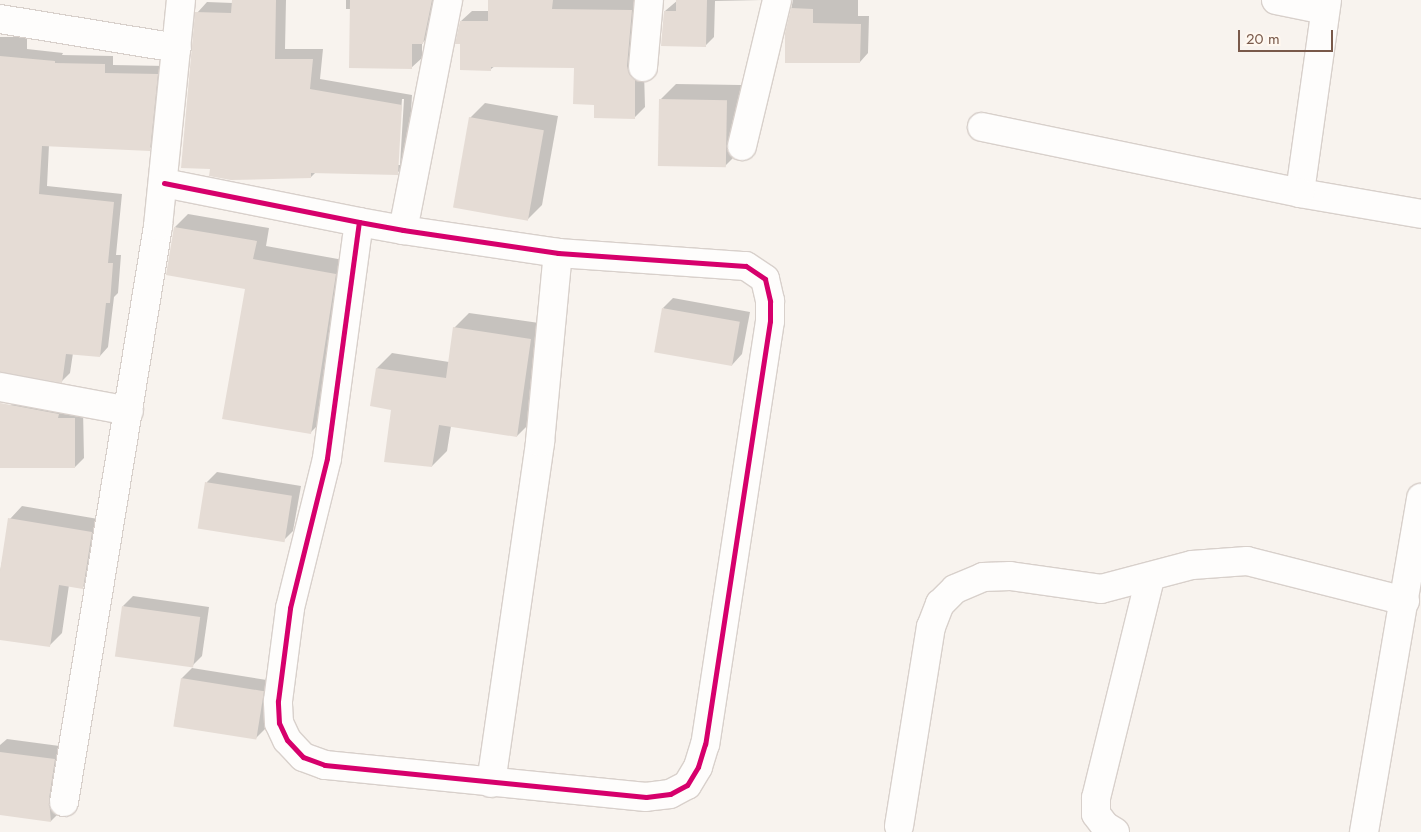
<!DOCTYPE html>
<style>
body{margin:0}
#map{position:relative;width:1421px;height:832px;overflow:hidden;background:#f8f3ee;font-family:Jost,sans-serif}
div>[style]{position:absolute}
.shadow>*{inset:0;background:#0003}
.building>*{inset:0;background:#e5dcd5;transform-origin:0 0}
.roads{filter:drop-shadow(1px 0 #d8d0cb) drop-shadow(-1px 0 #d8d0cb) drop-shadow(0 1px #d8d0cb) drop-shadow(0 -1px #d8d0cb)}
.minor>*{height:28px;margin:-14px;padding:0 14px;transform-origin:14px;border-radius:14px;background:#fefdfc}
.cycleway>*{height:5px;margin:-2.5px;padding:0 2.5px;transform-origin:2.5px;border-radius:2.5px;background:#d6006c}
span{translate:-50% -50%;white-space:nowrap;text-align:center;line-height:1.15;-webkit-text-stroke:5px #fff8f0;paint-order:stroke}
.scale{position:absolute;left:1238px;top:30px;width:95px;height:22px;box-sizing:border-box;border:2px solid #79594a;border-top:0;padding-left:6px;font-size:15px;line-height:18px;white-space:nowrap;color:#79594a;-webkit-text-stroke:4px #fff8f0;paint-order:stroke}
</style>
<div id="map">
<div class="shadow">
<div style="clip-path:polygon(evenodd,233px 0,286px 0,285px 49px,323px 49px,320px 79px,412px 95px,408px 163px,397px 173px,316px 172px,311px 177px,197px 13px,207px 2px,233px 3px,233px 0,402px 99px,404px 99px,400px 165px,397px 165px,402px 99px)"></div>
<div style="clip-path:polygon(346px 0,441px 0,433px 33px,422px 43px,422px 58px,411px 68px,351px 9px,346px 9px)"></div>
<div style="clip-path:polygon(490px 0,642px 0,645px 107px,634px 118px,595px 104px,575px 67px,495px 66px,491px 69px,461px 21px,472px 11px,490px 11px)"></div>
<div style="clip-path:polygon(678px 0,762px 0,715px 1px,714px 37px,705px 46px,665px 11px)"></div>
<div style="clip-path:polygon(793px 0,858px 0,858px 16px,869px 16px,868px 53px,860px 62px,786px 34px)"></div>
<div style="clip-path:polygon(0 37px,27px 37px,27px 49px,63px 53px,62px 55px,113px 56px,113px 65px,166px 66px,158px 141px,149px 149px,49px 145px,47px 186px,122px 194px,116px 255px,121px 255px,118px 293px,114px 297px,108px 347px,100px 356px,73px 353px,70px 373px,62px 381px,0 334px)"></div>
<div style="clip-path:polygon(676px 84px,741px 85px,740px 151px,725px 166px,661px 99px)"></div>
<div style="clip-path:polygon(485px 103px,558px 116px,542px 205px,527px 220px,470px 118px)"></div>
<div style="clip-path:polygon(188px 214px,269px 228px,266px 246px,349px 261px,324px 419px,311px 432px,246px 288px,175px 227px)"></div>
<div style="clip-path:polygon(673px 298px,750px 312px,742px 354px,732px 365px,663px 308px)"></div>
<div style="clip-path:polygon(469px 313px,546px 324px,532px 421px,517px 436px,451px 426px,447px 451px,432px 466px,393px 409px,372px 405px,377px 368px,392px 353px,449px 362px,454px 328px)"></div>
<div style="clip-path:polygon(20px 396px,83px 409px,84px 458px,75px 467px,0 466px,0 406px,10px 406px)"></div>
<div style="clip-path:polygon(217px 472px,301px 486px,293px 531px,283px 541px,199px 527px,207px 482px)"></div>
<div style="clip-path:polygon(22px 506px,104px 520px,95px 575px,83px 587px,69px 585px,62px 633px,49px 646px,0 639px,0 572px,10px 519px)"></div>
<div style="clip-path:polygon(133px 596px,209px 607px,202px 656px,192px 666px,123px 606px)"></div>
<div style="clip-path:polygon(192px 668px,273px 681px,266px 728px,256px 738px,174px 725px,182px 678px)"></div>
<div style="clip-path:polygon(7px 739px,67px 747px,64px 808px,51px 821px,0 813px,0 745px)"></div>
</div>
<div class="building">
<div style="clip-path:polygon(232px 0,276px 0,275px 59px,313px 59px,310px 89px,402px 105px,398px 175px,311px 173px,311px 178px,231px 180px,209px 176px,210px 169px,181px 168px,195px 12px,231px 13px)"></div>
<div style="clip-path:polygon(350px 0,432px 0,423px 44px,412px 44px,412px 69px,349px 68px)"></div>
<div style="clip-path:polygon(488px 0,553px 0,552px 9px,632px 10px,627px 66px,629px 74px,635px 80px,635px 119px,594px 118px,594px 105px,573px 104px,574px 68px,491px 67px,491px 71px,460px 70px,460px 44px,455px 44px,460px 21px,488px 21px)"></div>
<div style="clip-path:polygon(676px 0,707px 0,706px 47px,661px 46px,664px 11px,676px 11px)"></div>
<div style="clip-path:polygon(791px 8px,813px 9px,813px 23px,861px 24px,860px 63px,785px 63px,785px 33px)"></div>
<div style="clip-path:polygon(0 56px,55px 61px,55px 63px,105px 64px,105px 73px,158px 74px,150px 151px,42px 146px,39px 194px,114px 202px,108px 263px,113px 263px,110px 303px,106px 303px,100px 357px,66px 354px,62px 383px,0 372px)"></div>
<div style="left:659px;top:99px;width:68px;height:67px;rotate:1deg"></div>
<div style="left:469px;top:117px;width:76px;height:92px;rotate:10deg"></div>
<div style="clip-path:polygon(174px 227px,257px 241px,253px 259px,336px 274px,311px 434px,222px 419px,245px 289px,166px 275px)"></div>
<div style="left:662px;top:308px;width:79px;height:45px;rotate:10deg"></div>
<div style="clip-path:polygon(453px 327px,531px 339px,517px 437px,439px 425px,432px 467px,384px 462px,391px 410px,370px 406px,376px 368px,446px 378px)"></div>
<div style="clip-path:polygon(0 403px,59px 414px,58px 418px,75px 418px,75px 468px,0 468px)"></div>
<div style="left:205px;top:482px;width:88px;height:47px;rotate:9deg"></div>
<div style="clip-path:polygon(8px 518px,92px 532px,83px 589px,59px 585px,50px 647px,0 640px,0 571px)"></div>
<div style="left:122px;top:606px;width:79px;height:51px;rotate:8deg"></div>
<div style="left:181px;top:678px;width:84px;height:49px;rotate:9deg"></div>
<div style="clip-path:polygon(0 752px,55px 759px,49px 799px,51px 822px,0 815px)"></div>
</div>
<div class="roads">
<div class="minor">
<div style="left:1276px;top:0;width:50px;rotate:11.5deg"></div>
<div style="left:1327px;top:0;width:195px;rotate:98deg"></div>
<div style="left:1300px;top:193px;width:123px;rotate:9.8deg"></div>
<div style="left:0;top:19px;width:179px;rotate:9.3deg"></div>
<div style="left:643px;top:67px;width:67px;rotate:-84.9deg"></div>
<div style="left:982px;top:127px;width:325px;rotate:11.7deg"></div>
<div style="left:742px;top:146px;width:150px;rotate:-76.5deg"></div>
<div style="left:164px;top:183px;width:199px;rotate:11.3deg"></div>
<div style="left:359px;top:222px;width:45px;rotate:10.3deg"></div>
<div style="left:403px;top:230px;width:157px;rotate:8.4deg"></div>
<div style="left:558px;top:253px;width:188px;rotate:4deg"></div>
<div style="left:746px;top:266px;width:23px;rotate:34deg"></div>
<div style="left:765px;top:279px;width:23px;rotate:77deg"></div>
<div style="left:770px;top:301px;width:20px;rotate:90deg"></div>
<div style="left:770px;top:321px;width:428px;rotate:98.7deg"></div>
<div style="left:705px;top:744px;width:24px;rotate:107deg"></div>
<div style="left:698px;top:767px;width:21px;rotate:121deg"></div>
<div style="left:687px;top:785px;width:19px;rotate:152deg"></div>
<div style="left:670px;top:794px;width:24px;rotate:173deg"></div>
<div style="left:646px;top:797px;width:323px;rotate:-174.3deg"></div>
<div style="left:325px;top:765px;width:23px;rotate:-160deg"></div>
<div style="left:303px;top:757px;width:23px;rotate:-133deg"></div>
<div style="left:287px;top:740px;width:19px;rotate:-115deg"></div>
<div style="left:279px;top:723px;width:22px;rotate:-93deg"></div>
<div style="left:278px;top:701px;width:94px;rotate:-82.6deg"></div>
<div style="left:290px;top:608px;width:154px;rotate:-76.1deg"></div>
<div style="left:327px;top:458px;width:238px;rotate:-82.3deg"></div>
<div style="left:403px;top:230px;width:234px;rotate:-78.9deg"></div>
<div style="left:0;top:387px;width:131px;rotate:10.5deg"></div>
<div style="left:491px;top:783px;width:345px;rotate:-81.8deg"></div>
<div style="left:540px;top:442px;width:190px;rotate:-84.6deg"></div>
<div style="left:64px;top:802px;width:584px;rotate:-80.73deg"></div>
<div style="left:158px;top:226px;width:227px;rotate:-84.2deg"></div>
<div style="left:899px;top:826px;width:202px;rotate:-80.9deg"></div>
<div style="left:931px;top:627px;width:25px;rotate:-69deg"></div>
<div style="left:940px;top:604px;width:21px;rotate:-45deg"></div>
<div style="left:955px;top:589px;width:30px;rotate:-23deg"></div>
<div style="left:983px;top:577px;width:27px;rotate:-2deg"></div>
<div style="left:1010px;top:576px;width:92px;rotate:8.1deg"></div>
<div style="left:1101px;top:589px;width:94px;rotate:-14.8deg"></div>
<div style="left:1192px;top:565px;width:55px;rotate:-4.2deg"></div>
<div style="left:1247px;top:561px;width:163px;rotate:14.2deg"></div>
<div style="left:1115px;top:832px;width:12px;rotate:-149deg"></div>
<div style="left:1105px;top:826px;width:15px;rotate:-127deg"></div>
<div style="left:1096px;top:814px;width:16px;rotate:-90deg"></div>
<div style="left:1096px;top:798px;width:227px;rotate:-76.2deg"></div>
<div style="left:1364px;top:832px;width:339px;rotate:-80.3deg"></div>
</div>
</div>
<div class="cycleway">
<div style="left:164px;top:183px;width:199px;rotate:11.3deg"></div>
<div style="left:359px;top:222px;width:45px;rotate:10.3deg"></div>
<div style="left:403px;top:230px;width:157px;rotate:8.4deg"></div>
<div style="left:558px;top:253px;width:188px;rotate:4deg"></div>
<div style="left:746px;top:266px;width:23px;rotate:34deg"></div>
<div style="left:765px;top:279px;width:23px;rotate:77deg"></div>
<div style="left:770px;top:301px;width:20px;rotate:90deg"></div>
<div style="left:770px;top:321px;width:428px;rotate:98.7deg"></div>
<div style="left:705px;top:744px;width:24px;rotate:107deg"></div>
<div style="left:698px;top:767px;width:21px;rotate:121deg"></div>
<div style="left:687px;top:785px;width:19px;rotate:152deg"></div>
<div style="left:670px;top:794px;width:24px;rotate:173deg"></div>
<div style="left:646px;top:797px;width:323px;rotate:-174.3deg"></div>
<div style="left:325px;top:765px;width:23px;rotate:-160deg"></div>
<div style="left:303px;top:757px;width:23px;rotate:-133deg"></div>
<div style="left:287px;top:740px;width:19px;rotate:-115deg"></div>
<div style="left:279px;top:723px;width:22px;rotate:-93deg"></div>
<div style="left:278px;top:701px;width:94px;rotate:-82.6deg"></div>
<div style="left:290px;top:608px;width:154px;rotate:-76.1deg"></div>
<div style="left:327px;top:458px;width:238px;rotate:-82.3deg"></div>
</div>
<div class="scale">20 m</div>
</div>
